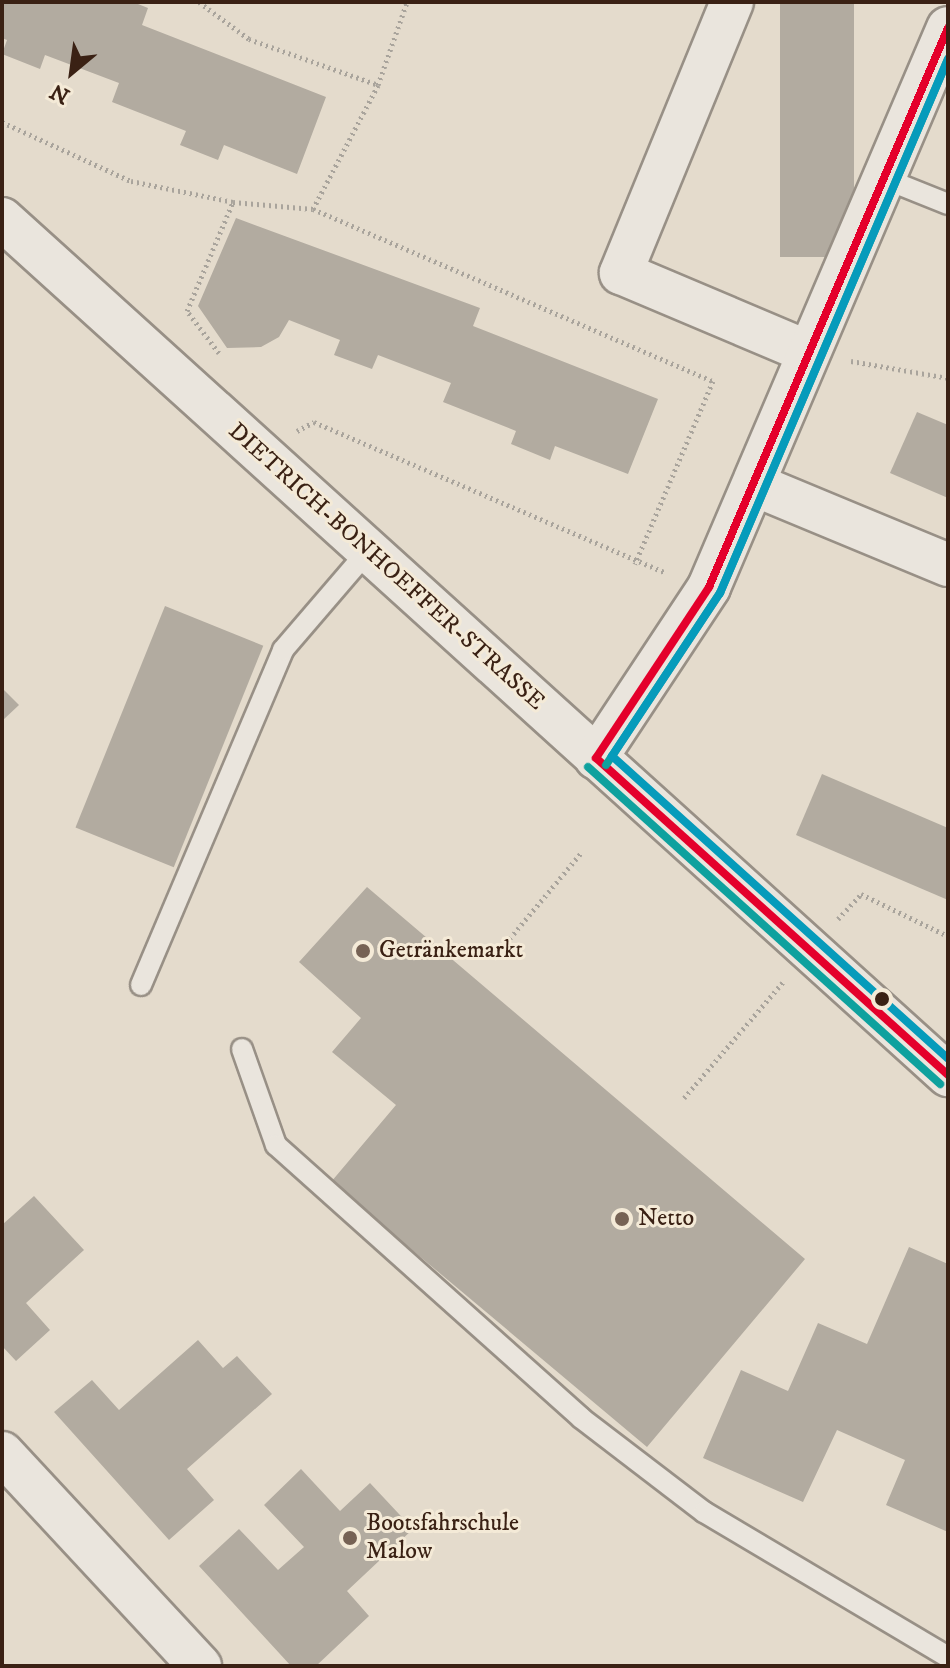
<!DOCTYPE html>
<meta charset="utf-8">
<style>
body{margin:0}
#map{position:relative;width:950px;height:1668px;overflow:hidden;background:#e4dbcc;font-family:"IM FELL DW Pica",serif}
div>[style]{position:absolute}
.building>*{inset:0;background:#b2aba0;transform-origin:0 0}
.path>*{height:5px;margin-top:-2.5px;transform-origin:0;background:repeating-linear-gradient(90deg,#a9a49c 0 2px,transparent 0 6px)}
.roads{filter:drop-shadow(2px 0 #989086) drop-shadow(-2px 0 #989086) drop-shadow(0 2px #989086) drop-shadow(0 -2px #989086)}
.lane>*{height:20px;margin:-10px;padding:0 10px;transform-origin:10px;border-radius:10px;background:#eae5dd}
.street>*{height:42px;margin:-21px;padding:0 21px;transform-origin:21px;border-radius:21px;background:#eae5dd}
.bus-1>*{height:8px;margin:-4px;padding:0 4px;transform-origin:4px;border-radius:4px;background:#e4002b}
.bus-2>*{height:8px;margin:-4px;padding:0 4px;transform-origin:4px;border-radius:4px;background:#0ea19e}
.bus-3>*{height:8px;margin:-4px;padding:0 4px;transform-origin:4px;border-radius:4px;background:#069bbb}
.dots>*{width:22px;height:22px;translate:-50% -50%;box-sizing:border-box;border:4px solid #f4ead7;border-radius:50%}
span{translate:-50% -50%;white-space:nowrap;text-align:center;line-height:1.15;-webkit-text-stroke:6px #f4ead7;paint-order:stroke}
.street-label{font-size:24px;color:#3a2114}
.poi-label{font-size:24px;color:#3a2114}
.left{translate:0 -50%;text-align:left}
.frame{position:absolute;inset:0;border:4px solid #3a2114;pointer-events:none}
.north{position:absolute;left:32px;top:32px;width:80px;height:80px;-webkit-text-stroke:6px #f4ead7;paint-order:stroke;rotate:209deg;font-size:22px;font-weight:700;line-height:32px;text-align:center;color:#3a2114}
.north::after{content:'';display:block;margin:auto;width:28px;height:36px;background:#3a2114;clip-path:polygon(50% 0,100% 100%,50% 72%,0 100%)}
</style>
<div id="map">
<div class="building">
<div style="clip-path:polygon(2px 2px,133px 2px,148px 8px,142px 25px,326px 97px,297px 174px,224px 145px,218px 160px,180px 145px,186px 131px,112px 102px,119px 83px,45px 55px,40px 69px,2px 54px,7px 40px,2px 38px)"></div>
<div style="left:780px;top:2px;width:74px;height:255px"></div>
<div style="clip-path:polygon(236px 218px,480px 308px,473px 326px,658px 399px,628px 474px,555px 446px,550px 460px,511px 444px,516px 431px,443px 402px,451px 383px,378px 355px,372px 369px,334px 355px,340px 340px,289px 320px,279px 337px,261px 347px,227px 348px,198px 306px)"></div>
<div style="clip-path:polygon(917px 412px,948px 425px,948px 498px,890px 473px)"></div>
<div style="left:165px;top:606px;width:106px;height:239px;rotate:22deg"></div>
<div style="clip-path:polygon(2px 688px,19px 705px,2px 721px)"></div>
<div style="clip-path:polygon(822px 774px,948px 828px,948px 900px,796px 835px)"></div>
<div style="clip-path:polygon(367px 887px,805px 1259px,647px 1447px,331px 1182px,396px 1105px,332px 1052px,361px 1018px,299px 962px)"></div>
<div style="clip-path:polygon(34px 1196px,84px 1250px,26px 1303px,50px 1330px,16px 1361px,2px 1346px,2px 1225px)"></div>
<div style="clip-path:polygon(909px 1247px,948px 1264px,948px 1532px,886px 1505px,905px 1460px,837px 1430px,803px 1502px,703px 1458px,741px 1370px,788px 1391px,818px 1323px,867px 1344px)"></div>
<div style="clip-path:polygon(198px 1340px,223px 1368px,237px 1356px,272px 1394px,187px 1469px,214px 1500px,169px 1540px,54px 1412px,92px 1380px,119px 1410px)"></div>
<div style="clip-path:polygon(301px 1469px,340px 1511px,370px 1483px,413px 1529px,347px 1591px,369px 1616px,316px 1666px,291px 1666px,199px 1566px,239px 1529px,278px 1570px,304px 1547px,264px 1505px)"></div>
</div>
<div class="path">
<div style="left:199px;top:2px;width:62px;rotate:36.5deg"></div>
<div style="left:249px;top:39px;width:137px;rotate:19.6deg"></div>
<div style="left:2px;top:122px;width:142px;rotate:24.6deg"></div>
<div style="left:131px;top:181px;width:104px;rotate:11.6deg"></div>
<div style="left:313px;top:209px;width:140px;rotate:-62.3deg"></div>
<div style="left:378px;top:85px;width:88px;rotate:-70.7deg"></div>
<div style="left:219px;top:353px;width:53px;rotate:-127.3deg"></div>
<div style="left:187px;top:311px;width:118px;rotate:-67.1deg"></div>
<div style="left:233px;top:202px;width:80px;rotate:5deg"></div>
<div style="left:313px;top:209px;width:435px;rotate:23.3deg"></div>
<div style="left:713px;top:381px;width:199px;rotate:113.1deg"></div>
<div style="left:851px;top:361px;width:98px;rotate:9.9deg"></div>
<div style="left:297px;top:431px;width:19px;rotate:-28deg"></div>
<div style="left:314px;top:422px;width:383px;rotate:23.2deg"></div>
<div style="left:838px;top:919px;width:34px;rotate:-47deg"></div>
<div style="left:861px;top:894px;width:97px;rotate:25.8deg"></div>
<div style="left:506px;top:943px;width:117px;rotate:-50.2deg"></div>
<div style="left:684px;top:1098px;width:154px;rotate:-49.5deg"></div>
</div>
<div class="roads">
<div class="lane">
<div style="left:883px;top:178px;width:70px;rotate:21.8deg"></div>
<div style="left:141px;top:985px;width:364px;rotate:-67deg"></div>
<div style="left:283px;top:650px;width:130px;rotate:-49.4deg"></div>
<div style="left:242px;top:1049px;width:102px;rotate:70.5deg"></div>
<div style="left:276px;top:1145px;width:409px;rotate:41.8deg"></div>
<div style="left:581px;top:1418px;width:155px;rotate:37.4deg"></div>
<div style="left:704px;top:1512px;width:284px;rotate:30.7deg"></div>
</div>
<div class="street">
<div style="left:732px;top:2px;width:293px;rotate:112.3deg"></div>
<div style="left:621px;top:273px;width:203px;rotate:22.9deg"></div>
<div style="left:2px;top:219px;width:1276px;rotate:42.14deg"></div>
<div style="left:755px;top:485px;width:209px;rotate:22.5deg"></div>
<div style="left:596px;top:758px;width:205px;rotate:-56.5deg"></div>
<div style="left:709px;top:587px;width:608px;rotate:-66.85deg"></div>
<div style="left:2px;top:1453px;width:291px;rotate:47.1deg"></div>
</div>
</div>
<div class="bus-1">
<div style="left:596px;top:758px;width:205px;rotate:-56.5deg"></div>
<div style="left:709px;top:587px;width:608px;rotate:-66.85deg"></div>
<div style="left:596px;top:758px;width:474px;rotate:42deg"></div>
</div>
<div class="bus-2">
<div style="left:606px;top:765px;width:206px;rotate:-56.5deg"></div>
<div style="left:720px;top:593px;width:581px;rotate:-66.88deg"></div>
<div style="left:588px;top:767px;width:474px;rotate:42deg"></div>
</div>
<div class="bus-3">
<div style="left:948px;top:59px;width:581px;rotate:113.12deg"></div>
<div style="left:720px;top:593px;width:196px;rotate:123.5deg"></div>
<div style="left:612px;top:756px;width:452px;rotate:42deg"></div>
</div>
<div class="dots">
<div style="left:363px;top:951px;background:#766254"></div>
<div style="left:882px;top:999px;background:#3a2114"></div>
<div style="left:622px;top:1219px;background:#766254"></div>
<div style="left:350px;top:1538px;background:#766254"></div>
</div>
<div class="street-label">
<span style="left:386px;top:567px;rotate:42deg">DIETRICH-BONHOEFFER-STRASSE</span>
</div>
<div class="poi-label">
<span class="left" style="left:379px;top:951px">Getränkemarkt</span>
<span class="left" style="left:638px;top:1219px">Netto</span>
<span class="left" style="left:366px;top:1538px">Bootsfahrschule<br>Malow</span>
</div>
<div class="frame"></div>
<div class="north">N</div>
</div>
